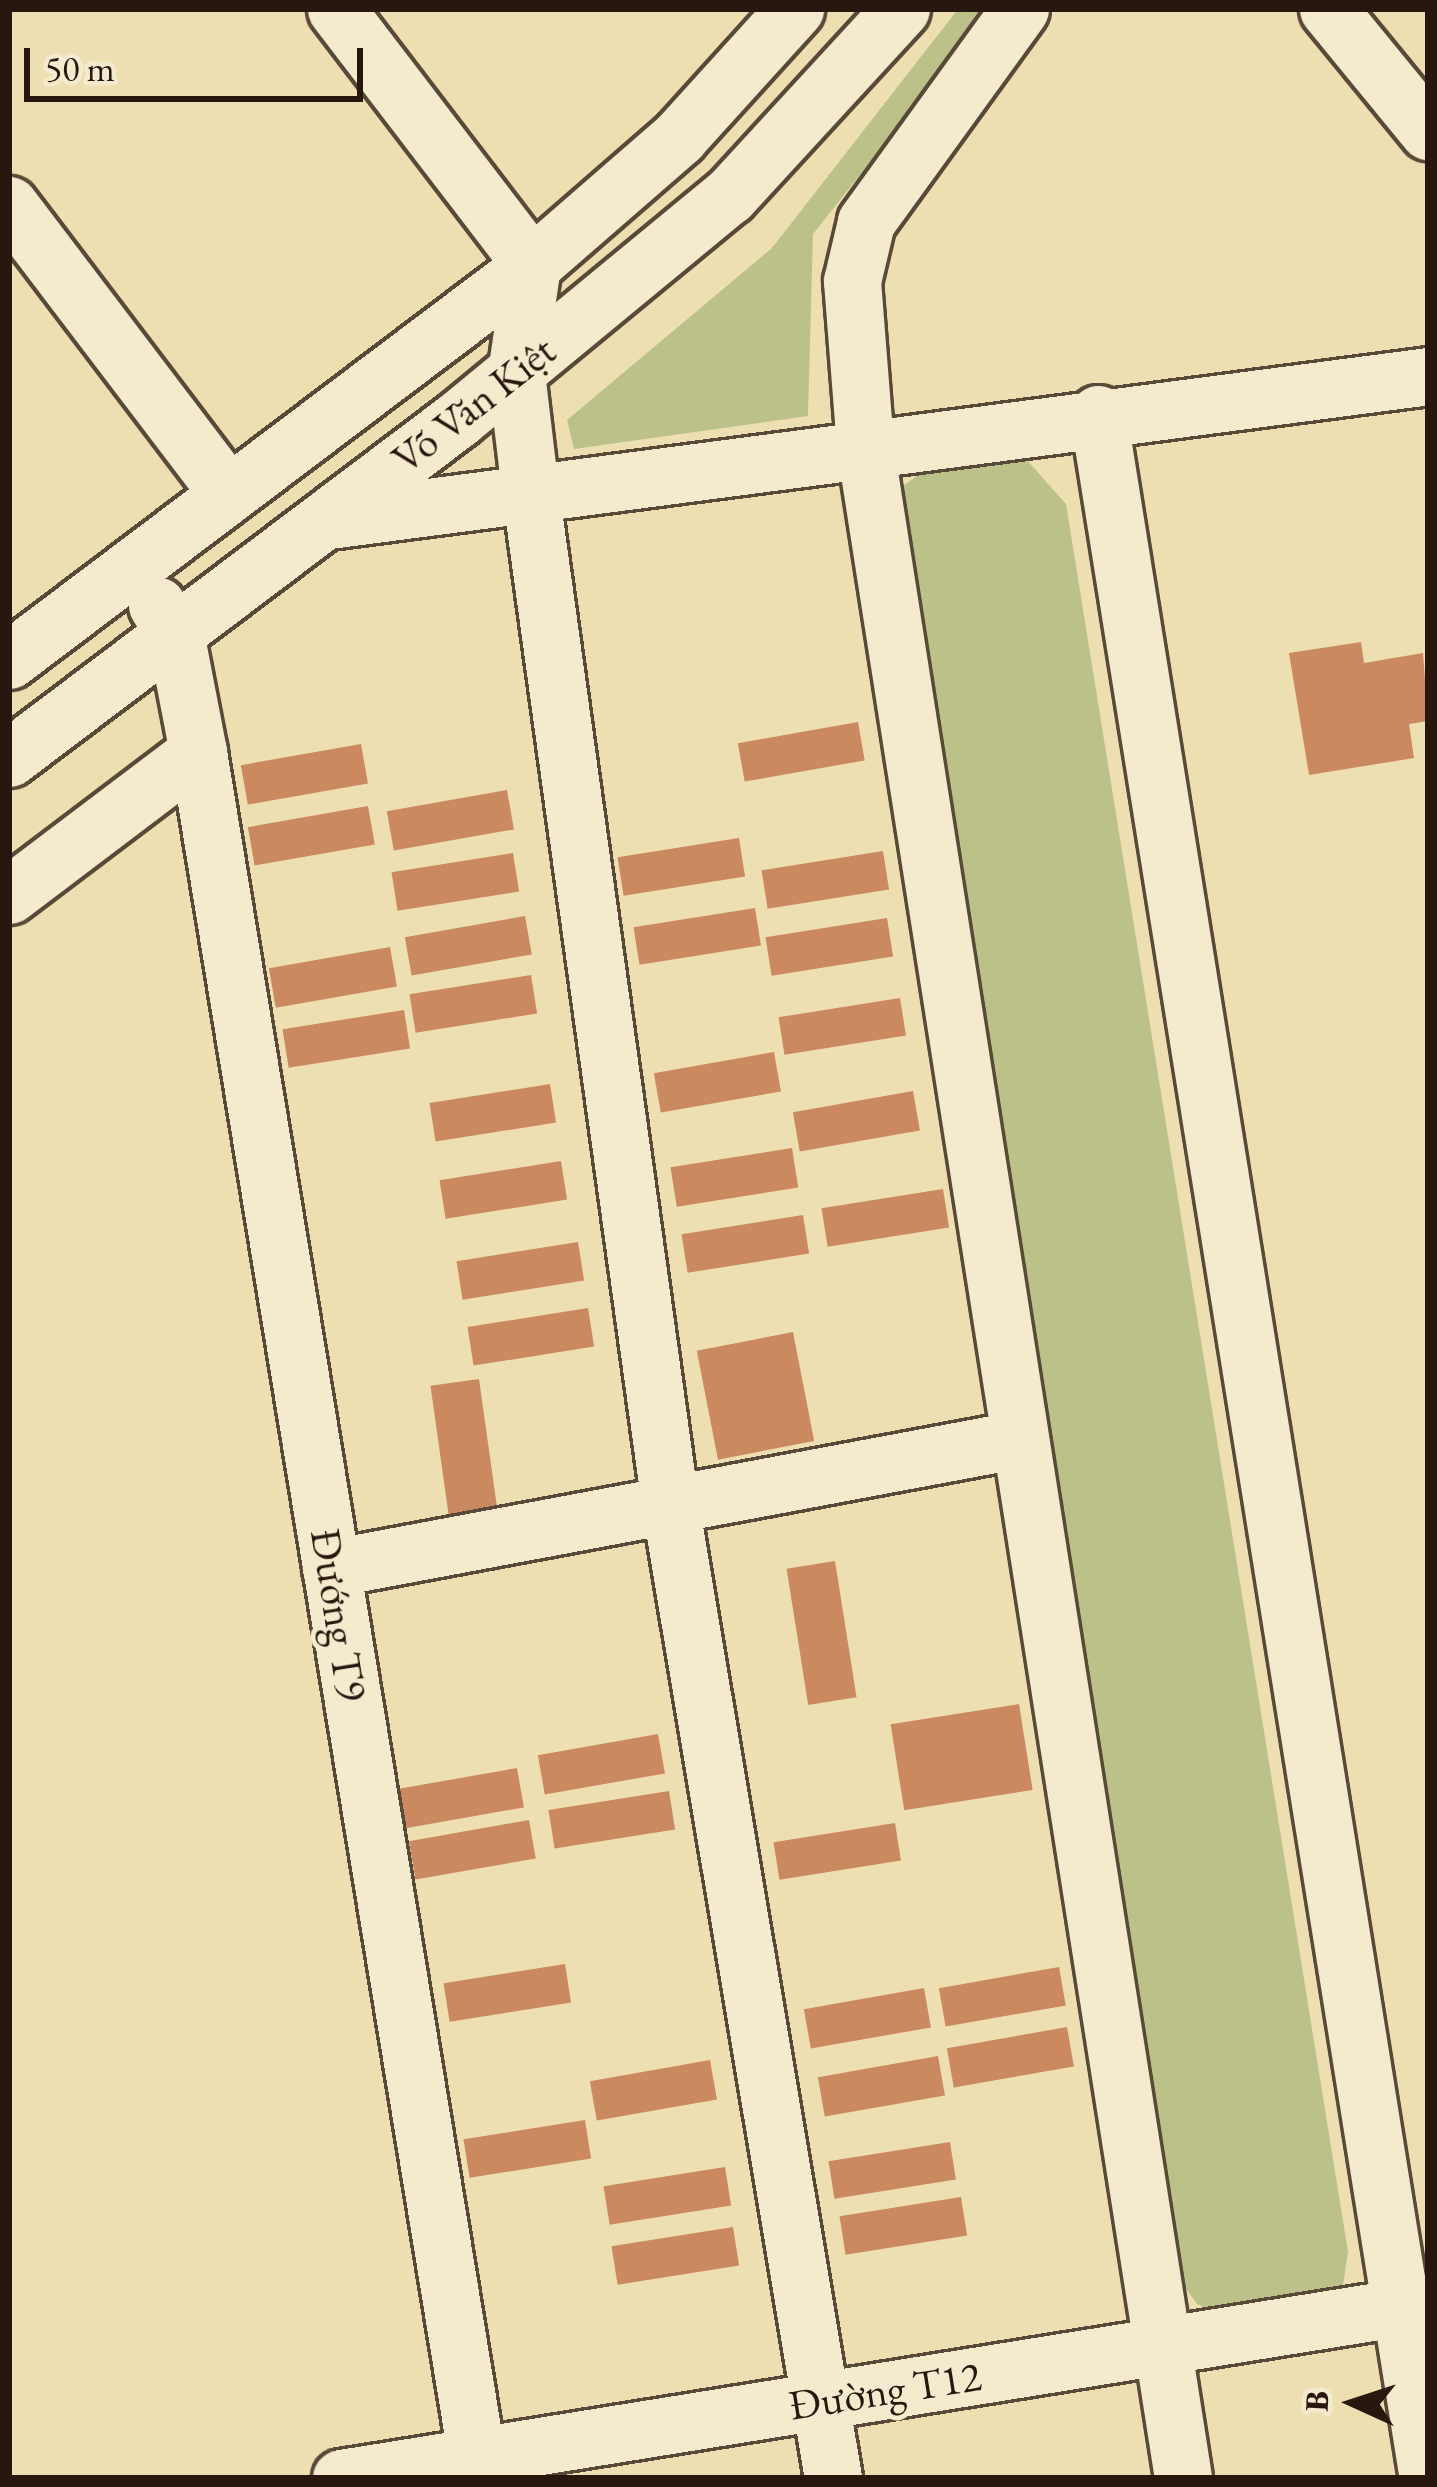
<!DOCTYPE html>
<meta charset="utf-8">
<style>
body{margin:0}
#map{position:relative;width:1437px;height:2487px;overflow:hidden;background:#eedfb2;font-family:"EB Garamond",serif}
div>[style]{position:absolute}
.green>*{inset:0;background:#bcc18a}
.building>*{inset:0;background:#cb8960;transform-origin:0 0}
.roads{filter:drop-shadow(3px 0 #594938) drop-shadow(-3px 0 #594938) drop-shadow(0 3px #594938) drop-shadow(0 -3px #594938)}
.minor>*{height:57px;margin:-28.5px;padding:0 28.5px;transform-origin:28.5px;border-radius:28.5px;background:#f4eacd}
span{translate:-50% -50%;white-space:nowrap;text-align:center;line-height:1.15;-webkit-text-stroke:10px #f4eacd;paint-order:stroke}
.street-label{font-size:42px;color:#27170f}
.frame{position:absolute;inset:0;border:12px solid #27170f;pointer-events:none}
.north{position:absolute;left:1293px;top:2343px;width:120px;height:120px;-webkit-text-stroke:9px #f4eacd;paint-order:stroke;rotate:273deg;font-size:33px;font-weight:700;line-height:48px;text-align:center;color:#27170f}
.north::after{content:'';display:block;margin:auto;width:42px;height:54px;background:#27170f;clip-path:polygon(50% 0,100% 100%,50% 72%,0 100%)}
.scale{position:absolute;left:24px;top:48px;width:339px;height:54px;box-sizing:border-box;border:6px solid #27170f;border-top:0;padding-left:15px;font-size:36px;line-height:42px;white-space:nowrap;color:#27170f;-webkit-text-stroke:9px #f4eacd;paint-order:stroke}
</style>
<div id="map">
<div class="green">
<div style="clip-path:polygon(958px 9px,992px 9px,813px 234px,808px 416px,574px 449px,567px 420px,772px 248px)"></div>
<div style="clip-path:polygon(1026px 459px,1066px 504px,1348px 2252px,1343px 2285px,1324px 2303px,1226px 2317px,1197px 2304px,1177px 2276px,899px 508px,901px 487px,929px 468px)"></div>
</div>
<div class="building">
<div style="clip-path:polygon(1361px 642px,1364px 663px,1423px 653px,1428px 721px,1409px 724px,1414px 758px,1309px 775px,1289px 653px)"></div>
<div style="left:858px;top:722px;width:39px;height:122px;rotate:80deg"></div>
<div style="left:361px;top:744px;width:40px;height:122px;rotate:80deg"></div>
<div style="left:507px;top:790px;width:40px;height:122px;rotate:80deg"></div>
<div style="left:368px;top:806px;width:39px;height:122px;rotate:80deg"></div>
<div style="left:739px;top:838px;width:39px;height:123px;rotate:81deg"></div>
<div style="left:883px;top:851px;width:39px;height:123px;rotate:81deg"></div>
<div style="left:513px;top:853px;width:39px;height:123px;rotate:81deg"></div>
<div style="left:755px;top:908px;width:38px;height:123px;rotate:81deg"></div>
<div style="left:525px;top:916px;width:39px;height:122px;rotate:80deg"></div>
<div style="left:887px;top:918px;width:39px;height:123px;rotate:81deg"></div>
<div style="left:390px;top:947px;width:40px;height:123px;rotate:80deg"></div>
<div style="left:531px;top:975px;width:39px;height:123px;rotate:81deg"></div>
<div style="left:900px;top:998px;width:38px;height:123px;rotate:81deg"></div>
<div style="left:404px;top:1010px;width:39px;height:123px;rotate:81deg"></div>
<div style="left:774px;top:1052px;width:40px;height:122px;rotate:80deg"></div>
<div style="left:550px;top:1084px;width:39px;height:122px;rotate:81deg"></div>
<div style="left:913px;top:1091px;width:40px;height:122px;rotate:80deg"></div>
<div style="left:792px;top:1148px;width:40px;height:123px;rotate:81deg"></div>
<div style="left:561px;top:1161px;width:39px;height:123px;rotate:81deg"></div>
<div style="left:943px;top:1189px;width:39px;height:123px;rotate:81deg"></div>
<div style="left:803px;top:1215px;width:39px;height:123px;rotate:81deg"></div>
<div style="left:578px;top:1242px;width:39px;height:123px;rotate:81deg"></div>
<div style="left:588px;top:1308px;width:39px;height:122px;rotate:81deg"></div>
<div style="left:793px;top:1332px;width:111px;height:98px;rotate:79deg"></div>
<div style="left:479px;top:1379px;width:137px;height:49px;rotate:82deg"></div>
<div style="left:835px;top:1561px;width:138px;height:49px;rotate:81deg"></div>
<div style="left:1019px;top:1704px;width:87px;height:130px;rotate:81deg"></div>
<div style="left:658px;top:1734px;width:40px;height:122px;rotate:80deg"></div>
<div style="left:517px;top:1768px;width:40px;height:123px;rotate:80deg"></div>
<div style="left:669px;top:1791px;width:39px;height:122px;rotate:81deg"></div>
<div style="left:529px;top:1820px;width:39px;height:122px;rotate:80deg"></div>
<div style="left:895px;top:1823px;width:38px;height:123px;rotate:81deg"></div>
<div style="left:565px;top:1964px;width:39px;height:123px;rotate:81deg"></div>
<div style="left:1059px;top:1967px;width:39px;height:122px;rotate:80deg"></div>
<div style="left:924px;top:1988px;width:40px;height:122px;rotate:80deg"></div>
<div style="left:1067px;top:2027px;width:40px;height:122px;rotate:80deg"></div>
<div style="left:938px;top:2056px;width:40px;height:122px;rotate:80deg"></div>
<div style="left:710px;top:2060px;width:40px;height:122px;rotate:80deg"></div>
<div style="left:585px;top:2120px;width:39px;height:123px;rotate:81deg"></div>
<div style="left:950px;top:2142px;width:38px;height:123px;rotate:81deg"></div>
<div style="left:725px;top:2167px;width:39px;height:123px;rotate:81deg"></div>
<div style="left:961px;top:2197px;width:39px;height:123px;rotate:81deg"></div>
<div style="left:733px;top:2227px;width:39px;height:123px;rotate:81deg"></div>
</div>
<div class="roads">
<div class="minor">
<div style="left:336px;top:9px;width:322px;rotate:52.6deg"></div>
<div style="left:532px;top:265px;width:109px;rotate:98.4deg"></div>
<div style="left:516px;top:373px;width:118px;rotate:83.2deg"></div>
<div style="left:530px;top:490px;width:1024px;rotate:82.14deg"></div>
<div style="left:670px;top:1504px;width:988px;rotate:80.5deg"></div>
<div style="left:1020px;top:9px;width:263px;rotate:125.9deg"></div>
<div style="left:866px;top:222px;width:61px;rotate:103.3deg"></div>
<div style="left:852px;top:281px;width:167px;rotate:85.5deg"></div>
<div style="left:865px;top:447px;width:2056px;rotate:81.1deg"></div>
<div style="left:1328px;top:9px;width:158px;rotate:50.7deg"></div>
<div style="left:9px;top:205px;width:363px;rotate:52.8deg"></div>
<div style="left:1098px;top:414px;width:2090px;rotate:80.92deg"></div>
<div style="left:329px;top:520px;width:1108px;rotate:-7.46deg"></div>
<div style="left:9px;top:660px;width:655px;rotate:-37.06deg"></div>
<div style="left:532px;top:265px;width:195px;rotate:-41deg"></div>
<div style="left:679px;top:137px;width:173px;rotate:-47.8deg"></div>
<div style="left:198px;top:752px;width:1749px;rotate:80.72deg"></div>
<div style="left:9px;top:758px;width:563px;rotate:-37.05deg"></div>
<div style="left:458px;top:419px;width:351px;rotate:-39.5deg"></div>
<div style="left:729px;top:196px;width:254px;rotate:-47.4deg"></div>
<div style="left:9px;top:895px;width:237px;rotate:-37.1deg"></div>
<div style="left:198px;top:752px;width:121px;rotate:-100.9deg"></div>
<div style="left:175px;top:633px;width:33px;rotate:-123deg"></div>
<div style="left:331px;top:1568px;width:701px;rotate:-10.6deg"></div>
<div style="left:341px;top:2478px;width:1101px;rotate:-9.15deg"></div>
</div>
</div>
<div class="street-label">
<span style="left:474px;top:405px;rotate:-38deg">Võ Văn Kiệt</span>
<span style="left:338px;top:1615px;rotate:81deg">Đướng T9</span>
<span style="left:885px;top:2391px;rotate:-9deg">Đường T12</span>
</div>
<div class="frame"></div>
<div class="north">B</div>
<div class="scale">50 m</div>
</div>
